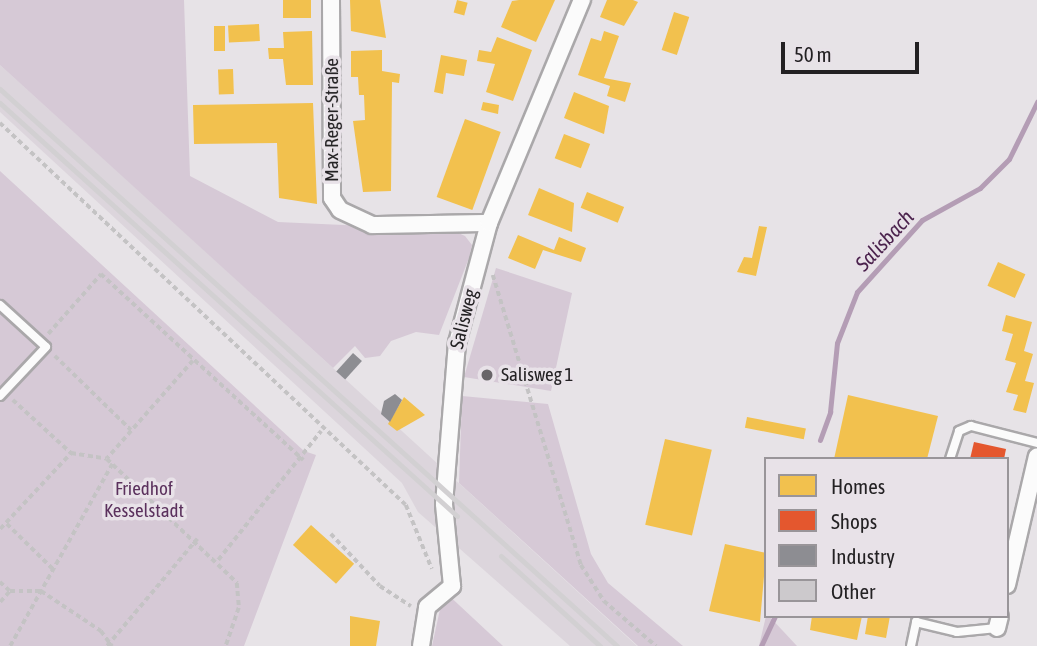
<!DOCTYPE html>
<meta charset="utf-8">
<style>
body{margin:0}
#map{position:relative;width:1037px;height:646px;overflow:hidden;background:#e7e3e7;font-family:"Asap Condensed",sans-serif}
div>[style]{position:absolute}
.built>*{inset:0;background:#dcd5dc}
.green>*{inset:0;background:#d6c9d6}
.homes>*{inset:0;background:#f2c14e;transform-origin:0 0}
.shops>*{inset:0;background:#e4572e}
.industry>*{inset:0;background:#8d8d92;transform-origin:0 0}
.stream>*{height:5px;margin:-2.5px;padding:0 2.5px;transform-origin:2.5px;border-radius:2.5px;background:#b49db5}
.building>*{inset:0;background:#ccc9cc;transform-origin:0 0}
.path>*{height:3.5px;margin-top:-1.75px;transform-origin:0;background:repeating-linear-gradient(90deg,#c4c3c4 0 5px,transparent 0 8.5px)}
.roads{filter:drop-shadow(2px 0 #aaa8aa) drop-shadow(-2px 0 #aaa8aa) drop-shadow(0 2px #aaa8aa) drop-shadow(0 -2px #aaa8aa)}
.service>*{height:8px;margin:-4px;padding:0 4px;transform-origin:4px;border-radius:4px;background:#fbfbfb}
.minor>*{height:16px;margin:-8px;padding:0 8px;transform-origin:8px;border-radius:8px;background:#fbfbfb}
.rail>*{height:5px;margin:-2.5px;padding:0 2.5px;transform-origin:2.5px;border-radius:2.5px;background:#d2d0d2}
.dots>*{width:19px;height:19px;translate:-50% -50%;box-sizing:border-box;border:4px solid #e8e2e8;border-radius:50%}
span{translate:-50% -50%;white-space:nowrap;text-align:center;line-height:1.15;-webkit-text-stroke:7px #e8e2e8;paint-order:stroke}
.street-label{font-size:19px;color:#232123}
.poi-label{font-size:19px;color:#232123}
.left{translate:0 -50%;text-align:left}
.park-label{font-size:19px;color:#5b315d}
.water-label{font-size:21px;color:#4b224d;font-style:italic}
.legend{position:absolute;left:764px;top:457px;width:245px;height:161px;box-sizing:border-box;background:#e8e2e8;border:2px solid #999599;margin:0;padding:9px 12px;list-style:none;font-size:21px;color:#232123}
.legend li{display:flex;align-items:center;gap:14px;height:35px}
.legend b{width:35px;border:2px solid #999599}
.scale{position:absolute;left:781px;top:42px;width:138px;height:32px;box-sizing:border-box;border:4px solid #232123;border-top:0;padding-left:9px;font-size:21px;line-height:24px;white-space:nowrap;color:#232123;-webkit-text-stroke:5px #e8e2e8;paint-order:stroke}
</style>
<div id="map">
<div class="built">
<div style="clip-path:polygon(0 65px,158px 208px,637px 646px,570px 646px,418px 512px,402px 483px,0 112px)"></div>
</div>
<div class="green">
<div style="clip-path:polygon(0 0,184px 0,190px 176px,278px 222px,452px 230px,465px 236px,472px 245px,469px 258px,439px 335px,416px 332px,391px 341px,380px 356px,365px 358px,355px 346px,333px 368px,0 65px)"></div>
<div style="clip-path:polygon(0 171px,304px 451px,316px 455px,244px 646px,0 646px)"></div>
<div style="clip-path:polygon(496px 268px,572px 293px,551px 391px,464px 377px)"></div>
<div style="clip-path:polygon(462px 396px,548px 404px,591px 554px,608px 583px,683px 646px,638px 646px,459px 483px)"></div>
<div style="clip-path:polygon(444px 591px,503px 646px,432px 646px)"></div>
<div style="clip-path:polygon(766px 616px,769px 616px,797px 646px,759px 646px)"></div>
</div>
<div class="homes">
<div style="left:283px;top:0;width:28px;height:18px"></div>
<div style="clip-path:polygon(350px 0,380px 0,386px 38px,351px 31px)"></div>
<div style="left:457px;top:0;width:11px;height:13px;rotate:15deg"></div>
<div style="clip-path:polygon(519px 0,555px 0,536px 42px,501px 27px,512px 1px)"></div>
<div style="clip-path:polygon(607px 0,633px 0,638px 2px,624px 26px,600px 17px)"></div>
<div style="left:674px;top:12px;width:16px;height:40px;rotate:18deg"></div>
<div style="left:259px;top:24px;width:17px;height:31px;rotate:87deg"></div>
<div style="left:214px;top:26px;width:11px;height:25px"></div>
<div style="clip-path:polygon(312px 31px,313px 85px,286px 85px,283px 59px,269px 59px,268px 48px,284px 48px,283px 32px)"></div>
<div style="clip-path:polygon(604px 31px,619px 36px,604px 78px,631px 83px,625px 102px,607px 96px,610px 86px,578px 75px,591px 38px,601px 41px)"></div>
<div style="clip-path:polygon(497px 37px,532px 50px,513px 101px,486px 92px,495px 64px,477px 61px,479px 50px,491px 52px)"></div>
<div style="clip-path:polygon(382px 50px,382px 71px,400px 74px,399px 83px,392px 82px,391px 191px,363px 192px,353px 121px,365px 120px,364px 95px,359px 95px,358px 77px,351px 77px,351px 51px)"></div>
<div style="clip-path:polygon(441px 55px,467px 60px,464px 76px,446px 73px,443px 94px,434px 92px)"></div>
<div style="left:233px;top:69px;width:25px;height:15px;rotate:88deg"></div>
<div style="clip-path:polygon(574px 92px,609px 106px,604px 134px,564px 118px)"></div>
<div style="clip-path:polygon(483px 102px,499px 105px,498px 114px,481px 110px)"></div>
<div style="clip-path:polygon(313px 103px,317px 204px,279px 198px,277px 143px,194px 144px,193px 105px)"></div>
<div style="left:465px;top:119px;width:38px;height:83px;rotate:20deg"></div>
<div style="left:564px;top:134px;width:28px;height:26px;rotate:21deg"></div>
<div style="clip-path:polygon(539px 188px,574px 203px,572px 232px,528px 215px)"></div>
<div style="left:587px;top:192px;width:40px;height:17px;rotate:22deg"></div>
<div style="clip-path:polygon(759px 226px,767px 227px,756px 276px,737px 272px,744px 257px,752px 258px)"></div>
<div style="clip-path:polygon(518px 235px,554px 250px,559px 237px,586px 248px,581px 262px,543px 250px,535px 269px,508px 258px)"></div>
<div style="left:998px;top:262px;width:30px;height:26px;rotate:24deg"></div>
<div style="clip-path:polygon(1006px 315px,1032px 322px,1024px 351px,1033px 354px,1025px 381px,1034px 383px,1026px 413px,1013px 410px,1018px 395px,1006px 392px,1016px 363px,1005px 360px,1013px 334px,1002px 331px)"></div>
<div style="clip-path:polygon(848px 395px,938px 416px,927px 459px,834px 459px)"></div>
<div style="clip-path:polygon(404px 397px,425px 415px,397px 431px,388px 424px)"></div>
<div style="left:747px;top:417px;width:60px;height:11px;rotate:11deg"></div>
<div style="left:665px;top:439px;width:48px;height:88px;rotate:13deg"></div>
<div style="left:311px;top:525px;width:58px;height:27px;rotate:42deg"></div>
<div style="clip-path:polygon(725px 544px,766px 553px,760px 622px,709px 611px)"></div>
<div style="clip-path:polygon(350px 616px,380px 621px,376px 646px,350px 646px)"></div>
<div style="clip-path:polygon(812px 616px,862px 616px,857px 640px,810px 630px)"></div>
<div style="clip-path:polygon(868px 616px,890px 616px,886px 638px,865px 634px)"></div>
</div>
<div class="shops">
<div style="clip-path:polygon(974px 442px,1006px 449px,1004px 459px,970px 459px)"></div>
</div>
<div class="industry">
<div style="left:353px;top:353px;width:12px;height:25px;rotate:42deg"></div>
<div style="clip-path:polygon(395px 394px,402px 400px,390px 422px,381px 414px,384px 401px)"></div>
</div>
<div class="stream">
<div style="left:820px;top:440px;width:30px;rotate:-70deg"></div>
<div style="left:830px;top:412px;width:69px;rotate:-84.2deg"></div>
<div style="left:837px;top:343px;width:55px;rotate:-68.6deg"></div>
<div style="left:857px;top:292px;width:97px;rotate:-47.9deg"></div>
<div style="left:922px;top:220px;width:66px;rotate:-28.9deg"></div>
<div style="left:980px;top:188px;width:41px;rotate:-45deg"></div>
<div style="left:1009px;top:159px;width:64px;rotate:-63.8deg"></div>
<div style="left:761px;top:646px;width:33px;rotate:-65deg"></div>
</div>
<div class="building">
<div style="left:482px;top:368px;width:16px;height:9px;rotate:22deg"></div>
</div>
<div class="path">
<div style="left:0;top:123px;width:557px;rotate:43.26deg"></div>
<div style="left:406px;top:505px;width:69px;rotate:67.9deg"></div>
<div style="left:493px;top:275px;width:303px;rotate:73.1deg"></div>
<div style="left:581px;top:565px;width:43px;rotate:57.4deg"></div>
<div style="left:604px;top:601px;width:69px;rotate:40.9deg"></div>
<div style="left:48px;top:334px;width:80px;rotate:-48.5deg"></div>
<div style="left:101px;top:274px;width:275px;rotate:42.6deg"></div>
<div style="left:55px;top:356px;width:106px;rotate:44.2deg"></div>
<div style="left:193px;top:361px;width:130px;rotate:131.3deg"></div>
<div style="left:107px;top:459px;width:180px;rotate:43.6deg"></div>
<div style="left:237px;top:583px;width:25px;rotate:85deg"></div>
<div style="left:239px;top:608px;width:40px;rotate:108.9deg"></div>
<div style="left:13px;top:400px;width:79px;rotate:42.4deg"></div>
<div style="left:71px;top:453px;width:36px;rotate:9deg"></div>
<div style="left:7px;top:524px;width:64px;rotate:44.4deg"></div>
<div style="left:0;top:529px;width:104px;rotate:-46.9deg"></div>
<div style="left:331px;top:534px;width:71px;rotate:46.7deg"></div>
<div style="left:380px;top:586px;width:37px;rotate:33deg"></div>
<div style="left:218px;top:560px;width:165px;rotate:-51.4deg"></div>
<div style="left:0;top:582px;width:13px;rotate:42deg"></div>
<div style="left:10px;top:591px;width:31px"></div>
<div style="left:41px;top:591px;width:72px;rotate:33.7deg"></div>
<div style="left:101px;top:631px;width:19px;rotate:54deg"></div>
<div style="left:0;top:602px;width:15px;rotate:-48deg"></div>
<div style="left:10px;top:646px;width:209px;rotate:-60.7deg"></div>
<div style="left:107px;top:646px;width:140px;rotate:-49.9deg"></div>
</div>
<div class="roads">
<div class="service">
<div style="left:0;top:305px;width:62px;rotate:42.4deg"></div>
<div style="left:46px;top:347px;width:67px;rotate:133.2deg"></div>
<div style="left:950px;top:459px;width:29px;rotate:-72deg"></div>
<div style="left:959px;top:431px;width:13px;rotate:-23deg"></div>
<div style="left:971px;top:426px;width:68px;rotate:14.4deg"></div>
<div style="left:911px;top:646px;width:25px;rotate:-78deg"></div>
<div style="left:916px;top:622px;width:42px;rotate:13.7deg"></div>
<div style="left:957px;top:632px;width:40px;rotate:-5.7deg"></div>
</div>
<div class="minor">
<div style="left:331px;top:0;width:198px;rotate:89.7deg"></div>
<div style="left:332px;top:198px;width:14px;rotate:56deg"></div>
<div style="left:340px;top:210px;width:35px;rotate:25deg"></div>
<div style="left:372px;top:225px;width:117px;rotate:-1deg"></div>
<div style="left:1007px;top:585px;width:132px;rotate:-76.9deg"></div>
<div style="left:997px;top:628px;width:12px;rotate:-76deg"></div>
<div style="left:421px;top:646px;width:39px;rotate:-81deg"></div>
<div style="left:427px;top:607px;width:33px;rotate:-40deg"></div>
<div style="left:452px;top:586px;width:82px;rotate:-95.6deg"></div>
<div style="left:444px;top:504px;width:162px;rotate:-85.4deg"></div>
<div style="left:457px;top:343px;width:124px;rotate:-75.1deg"></div>
<div style="left:489px;top:223px;width:242px;rotate:-67.4deg"></div>
</div>
</div>
<div class="rail">
<div style="left:0;top:89px;width:831px;rotate:42.07deg"></div>
<div style="left:0;top:103px;width:616px;rotate:42.1deg"></div>
<div style="left:501px;top:556px;width:134px;rotate:42.3deg"></div>
</div>
<div class="dots">
<div style="left:487px;top:375px;background:#686568"></div>
</div>
<div class="street-label">
<span style="left:332px;top:120px;rotate:-90deg">Max-Reger-Straße</span>
<span style="left:464px;top:319px;rotate:-76deg">Salisweg</span>
</div>
<div class="poi-label">
<span class="left" style="left:501px;top:375px">Salisweg 1</span>
</div>
<div class="park-label">
<span style="left:144px;top:500px">Friedhof<br>Kesselstadt</span>
</div>
<div class="water-label">
<span style="left:884px;top:240px;rotate:-47deg">Salisbach</span>
</div>
<ul class="legend">
<li><b style="height:19px;background:#f2c14e"></b>Homes</li>
<li><b style="height:19px;background:#e4572e"></b>Shops</li>
<li><b style="height:19px;background:#8d8d92"></b>Industry</li>
<li><b style="height:19px;background:#ccc9cc"></b>Other</li>
</ul>
<div class="scale">50 m</div>
</div>
